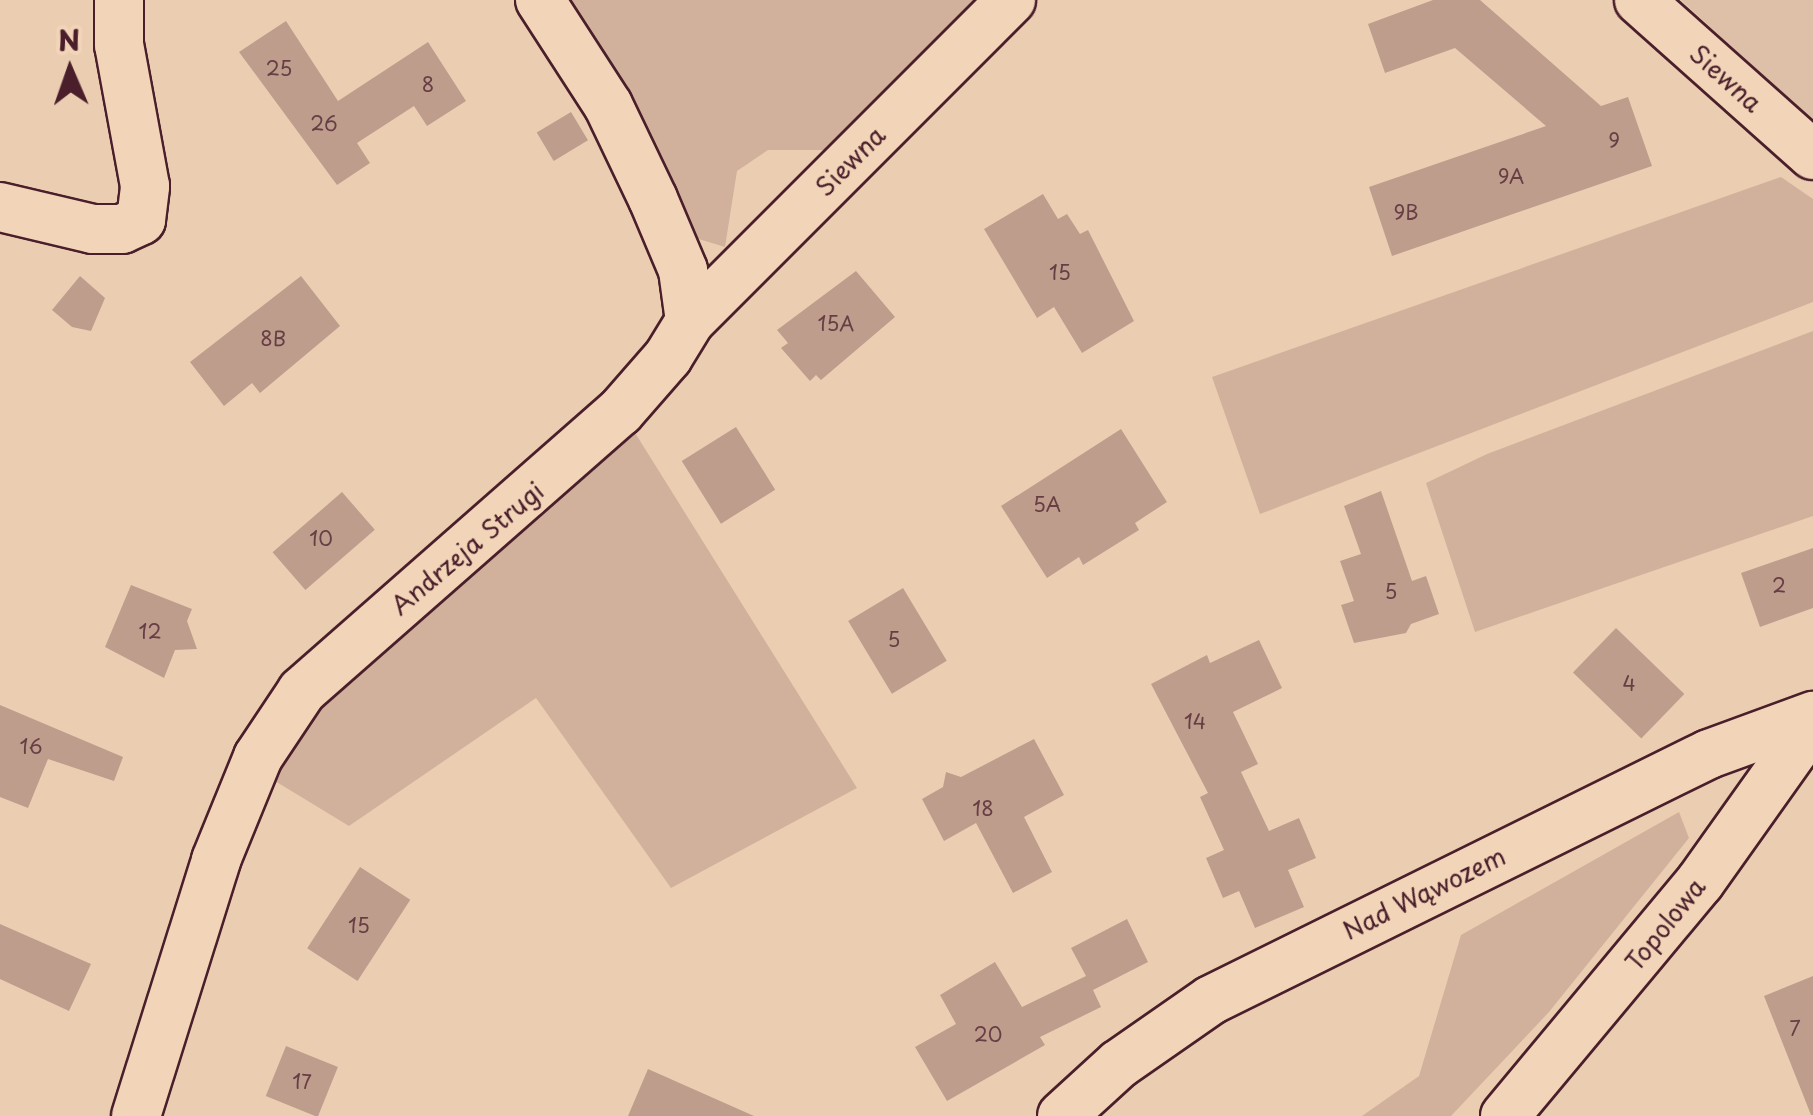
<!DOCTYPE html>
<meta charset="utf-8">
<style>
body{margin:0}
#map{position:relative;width:1813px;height:1116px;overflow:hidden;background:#ebceb2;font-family:"Playpen Sans",sans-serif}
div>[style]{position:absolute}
.built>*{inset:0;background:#debfa7}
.green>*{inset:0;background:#d1b19c}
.building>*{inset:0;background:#be9d8d;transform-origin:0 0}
.roads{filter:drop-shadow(2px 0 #4a1f2b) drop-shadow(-2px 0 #4a1f2b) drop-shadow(0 2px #4a1f2b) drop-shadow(0 -2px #4a1f2b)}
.minor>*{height:48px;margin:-24px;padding:0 24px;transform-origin:24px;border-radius:24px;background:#f2d5b8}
span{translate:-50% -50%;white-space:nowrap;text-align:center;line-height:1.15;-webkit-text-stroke:8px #f2d5b8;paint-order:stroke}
.number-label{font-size:20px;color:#673e44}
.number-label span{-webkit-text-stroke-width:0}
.street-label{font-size:25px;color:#4a1f2b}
.north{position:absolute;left:20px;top:20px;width:100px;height:100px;-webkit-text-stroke:8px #f2d5b8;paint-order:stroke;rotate:358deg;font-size:28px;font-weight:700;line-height:40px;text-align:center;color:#4a1f2b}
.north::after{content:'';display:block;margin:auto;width:35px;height:45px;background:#4a1f2b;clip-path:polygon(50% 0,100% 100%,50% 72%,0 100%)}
</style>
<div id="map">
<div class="built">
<div style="clip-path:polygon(1681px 0,1813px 0,1813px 121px)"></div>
</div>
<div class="green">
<div style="clip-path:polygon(561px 0,985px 0,830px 150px,768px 150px,737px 171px,725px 247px,692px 237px)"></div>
<div style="clip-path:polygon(1781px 177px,1813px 199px,1813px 302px,1260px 514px,1212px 377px)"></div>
<div style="clip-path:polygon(1813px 331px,1813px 516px,1475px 632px,1426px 483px,1487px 454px)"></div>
<div style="clip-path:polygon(632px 428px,857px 788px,671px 888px,536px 698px,349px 826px,270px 778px,327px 690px)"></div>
<div style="clip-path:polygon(1679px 812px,1689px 838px,1549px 1012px,1451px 1116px,1362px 1116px,1419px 1076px,1461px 935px)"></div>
</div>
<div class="building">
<div style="clip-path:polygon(1433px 0,1480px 0,1601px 106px,1628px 97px,1652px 166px,1392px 256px,1369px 187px,1546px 126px,1455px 48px,1385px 73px,1368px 24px)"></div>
<div style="clip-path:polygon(286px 21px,338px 101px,428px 42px,466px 101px,427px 126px,414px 106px,357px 143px,370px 163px,337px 185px,239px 52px)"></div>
<div style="left:571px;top:112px;width:33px;height:40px;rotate:59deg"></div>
<div style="clip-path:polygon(1043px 194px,1058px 219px,1067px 214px,1080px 234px,1088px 230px,1134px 321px,1082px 353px,1054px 307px,1037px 318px,984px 229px)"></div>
<div style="clip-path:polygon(856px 271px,895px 317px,821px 380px,816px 375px,810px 381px,781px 348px,788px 343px,777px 330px)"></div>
<div style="clip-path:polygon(80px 276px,105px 298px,91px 331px,72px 327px,52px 310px)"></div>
<div style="clip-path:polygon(301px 276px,340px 326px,260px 393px,252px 383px,224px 406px,190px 362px)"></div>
<div style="left:736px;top:427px;width:74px;height:64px;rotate:58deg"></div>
<div style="clip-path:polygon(1121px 429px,1167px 502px,1135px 523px,1139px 530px,1083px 565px,1079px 557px,1047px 578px,1001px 506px)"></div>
<div style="clip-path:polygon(1381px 491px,1412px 581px,1426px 576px,1439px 614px,1411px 624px,1406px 633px,1354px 643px,1341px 605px,1354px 601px,1340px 561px,1361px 554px,1344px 506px)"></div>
<div style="left:342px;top:492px;width:50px;height:92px;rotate:49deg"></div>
<div style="clip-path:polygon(1813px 548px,1813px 608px,1760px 627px,1741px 573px)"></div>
<div style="clip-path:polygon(131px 585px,192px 609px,187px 621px,197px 649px,175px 650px,164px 678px,105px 647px)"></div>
<div style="left:903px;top:588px;width:85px;height:64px;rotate:59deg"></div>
<div style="left:1616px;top:628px;width:95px;height:62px;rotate:44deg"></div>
<div style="clip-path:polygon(1259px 640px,1282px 688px,1233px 712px,1258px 764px,1241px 772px,1269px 831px,1299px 818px,1316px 858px,1288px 870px,1304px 907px,1255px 928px,1239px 891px,1223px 898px,1206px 858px,1224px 850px,1200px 797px,1208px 793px,1151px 684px,1207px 655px,1210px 663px)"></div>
<div style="clip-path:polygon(0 705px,123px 757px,114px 781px,48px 759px,28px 808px,0 797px)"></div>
<div style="clip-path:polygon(1034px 739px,1064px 795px,1024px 817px,1052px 872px,1013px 893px,976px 823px,944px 841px,922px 799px,943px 787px,946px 772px,961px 777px)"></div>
<div style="left:360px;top:867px;width:60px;height:97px;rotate:33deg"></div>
<div style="clip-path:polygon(1127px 919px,1148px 962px,1093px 990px,1101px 1007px,1040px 1037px,1045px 1045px,947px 1101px,915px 1047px,956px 1024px,940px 995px,995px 962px,1022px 1007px,1086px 976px,1071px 948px)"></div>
<div style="clip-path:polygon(0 924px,91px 964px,69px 1011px,0 979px)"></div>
<div style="clip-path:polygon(1813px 976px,1813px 1115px,1811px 1115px,1764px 996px)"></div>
<div style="left:286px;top:1046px;width:56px;height:54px;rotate:22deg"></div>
<div style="clip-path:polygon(648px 1069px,754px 1116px,628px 1116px)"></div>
</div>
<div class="roads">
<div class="minor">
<div style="left:540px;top:0;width:125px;rotate:57.1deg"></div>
<div style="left:608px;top:105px;width:104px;rotate:64.4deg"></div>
<div style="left:653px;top:199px;width:77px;rotate:67.1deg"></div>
<div style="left:683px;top:270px;width:51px;rotate:82.2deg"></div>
<div style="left:1639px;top:0;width:233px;rotate:41.7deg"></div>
<div style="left:0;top:207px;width:96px;rotate:13.3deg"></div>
<div style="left:93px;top:229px;width:29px"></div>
<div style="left:122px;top:229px;width:21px;rotate:-25deg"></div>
<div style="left:141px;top:220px;width:34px;rotate:-83deg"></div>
<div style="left:145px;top:186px;width:143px;rotate:-100.4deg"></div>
<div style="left:119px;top:45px;width:45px;rotate:-90deg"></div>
<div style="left:136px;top:1116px;width:268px;rotate:-72.6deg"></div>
<div style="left:216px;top:860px;width:111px;rotate:-67.8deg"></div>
<div style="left:258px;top:757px;width:79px;rotate:-56.3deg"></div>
<div style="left:302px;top:691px;width:423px;rotate:-41.3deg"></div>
<div style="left:620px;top:412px;width:73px;rotate:-48.9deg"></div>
<div style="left:668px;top:357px;width:42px;rotate:-58.6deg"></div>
<div style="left:690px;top:321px;width:454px;rotate:-45deg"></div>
<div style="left:1062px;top:1116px;width:77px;rotate:-42.4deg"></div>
<div style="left:1119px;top:1064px;width:112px;rotate:-34.8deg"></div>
<div style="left:1211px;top:1000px;width:555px;rotate:-26.29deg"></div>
<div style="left:1709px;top:754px;width:111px;rotate:-20.1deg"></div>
<div style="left:1505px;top:1116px;width:305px;rotate:-50.2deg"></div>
<div style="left:1700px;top:882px;width:195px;rotate:-54.6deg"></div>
</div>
</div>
<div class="number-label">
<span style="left:279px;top:68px">25</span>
<span style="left:428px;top:84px">8</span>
<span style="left:324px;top:123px">26</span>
<span style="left:1614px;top:140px">9</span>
<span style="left:1511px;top:176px">9A</span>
<span style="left:1406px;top:212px">9B</span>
<span style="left:1060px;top:272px">15</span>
<span style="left:836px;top:323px">15A</span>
<span style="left:273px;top:338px">8B</span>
<span style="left:1047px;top:504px">5A</span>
<span style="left:321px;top:538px">10</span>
<span style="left:1779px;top:585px">2</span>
<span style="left:1391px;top:591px">5</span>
<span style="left:150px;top:631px">12</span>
<span style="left:894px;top:639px">5</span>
<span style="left:1629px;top:683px">4</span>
<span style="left:1195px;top:721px">14</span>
<span style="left:31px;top:746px">16</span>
<span style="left:983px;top:808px">18</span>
<span style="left:359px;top:925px">15</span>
<span style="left:1795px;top:1028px">7</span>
<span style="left:988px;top:1034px">20</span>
<span style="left:302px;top:1081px">17</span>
</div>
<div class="street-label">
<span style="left:1726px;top:78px;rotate:42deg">Siewna</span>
<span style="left:850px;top:161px;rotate:-45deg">Siewna</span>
<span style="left:467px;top:548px;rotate:-40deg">Andrzeja Strugi</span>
<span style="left:1424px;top:893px;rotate:-26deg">Nad Wąwozem</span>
<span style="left:1665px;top:924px;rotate:-51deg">Topolowa</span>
</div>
<div class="north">N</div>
</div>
